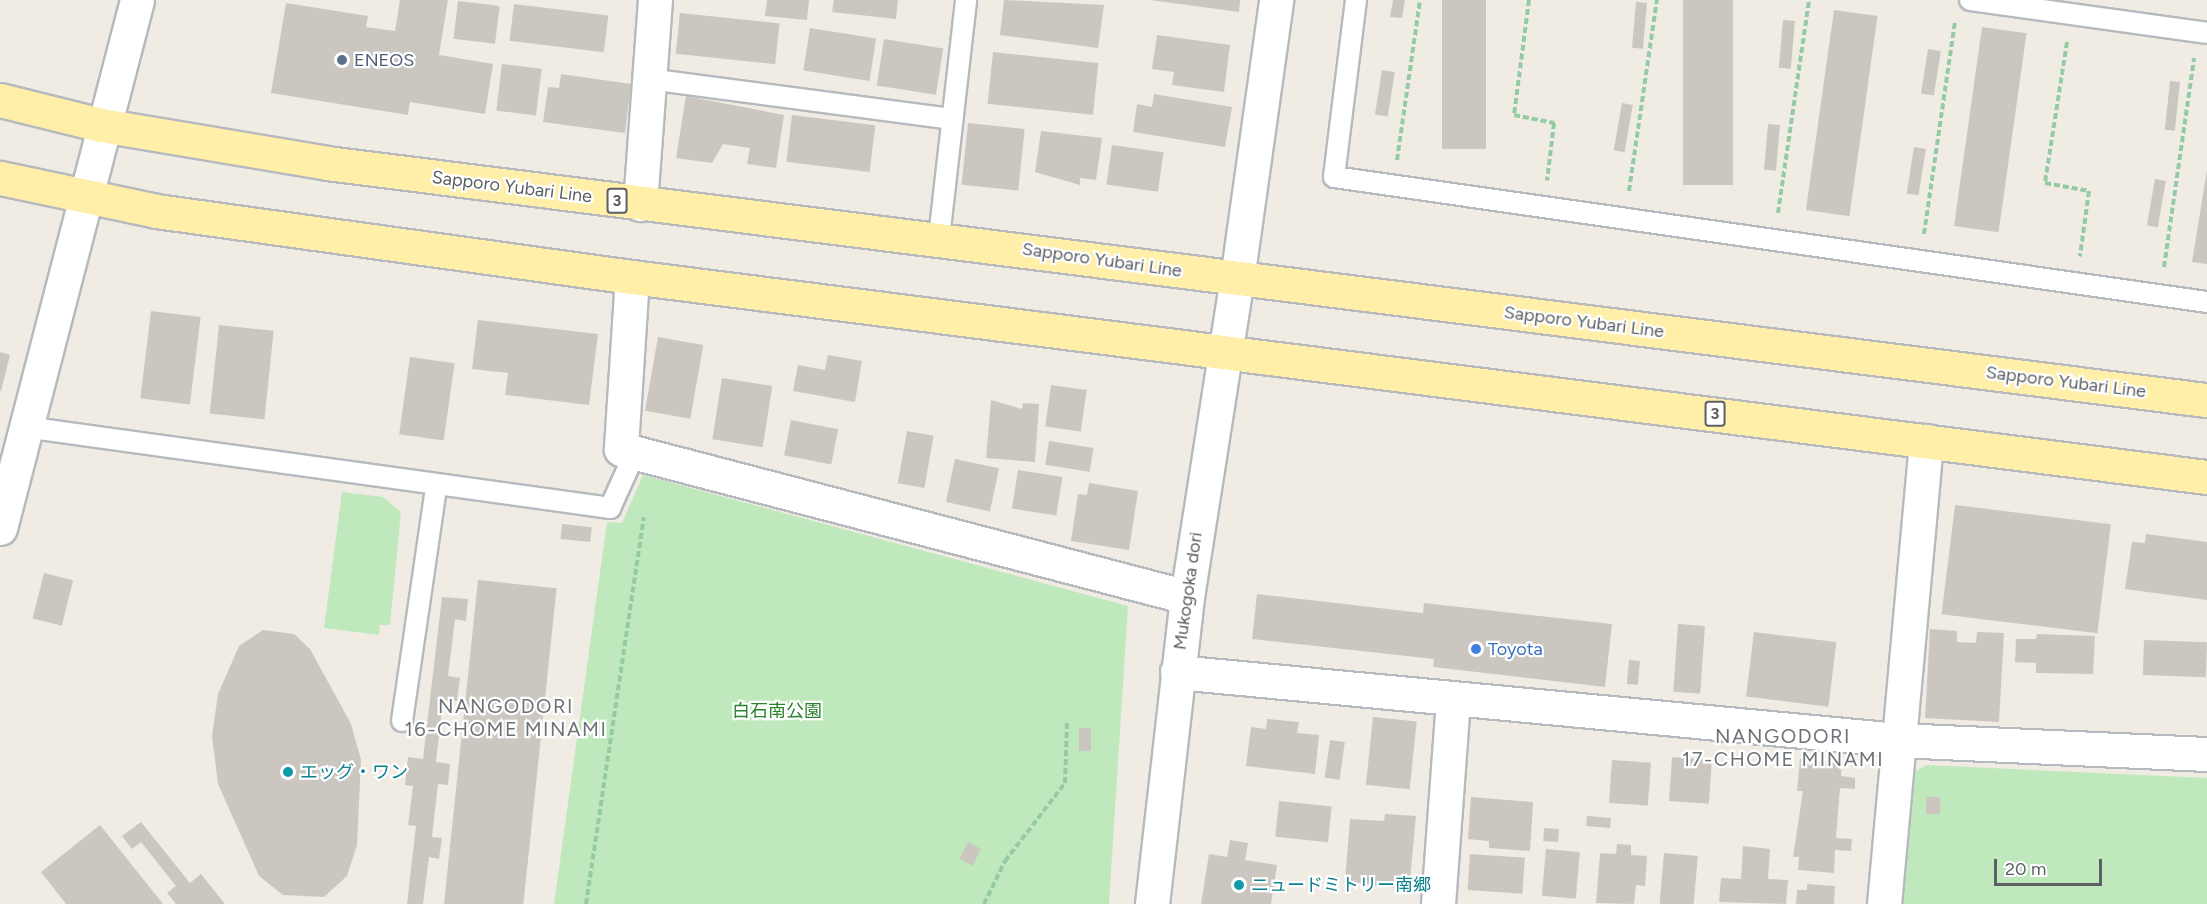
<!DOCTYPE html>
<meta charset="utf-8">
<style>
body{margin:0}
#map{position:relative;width:2207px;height:904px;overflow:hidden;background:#f0ece3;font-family:Figtree,"Noto Sans JP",sans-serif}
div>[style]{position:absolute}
.green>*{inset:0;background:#bfe9bd}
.building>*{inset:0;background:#cbc7c0;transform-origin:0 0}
.path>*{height:4px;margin-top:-2px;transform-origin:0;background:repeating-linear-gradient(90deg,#95cba4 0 6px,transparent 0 9px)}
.roads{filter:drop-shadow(2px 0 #b6babf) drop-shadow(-2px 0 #b6babf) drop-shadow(0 2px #b6babf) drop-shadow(0 -2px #b6babf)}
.lane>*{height:20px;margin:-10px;padding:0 10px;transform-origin:10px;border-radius:10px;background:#fff}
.street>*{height:33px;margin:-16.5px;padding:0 16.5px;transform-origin:16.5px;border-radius:16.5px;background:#fff}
.secondary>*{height:33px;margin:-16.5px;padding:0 16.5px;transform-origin:16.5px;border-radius:16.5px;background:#fff}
.primary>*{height:33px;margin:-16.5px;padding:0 16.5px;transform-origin:16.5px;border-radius:16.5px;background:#ffefa9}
.dots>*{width:16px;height:16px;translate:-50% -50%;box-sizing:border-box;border:3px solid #fff;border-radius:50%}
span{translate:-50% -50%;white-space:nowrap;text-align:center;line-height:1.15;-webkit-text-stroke:4.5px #fff;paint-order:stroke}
.shield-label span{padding:2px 4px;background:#fff;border:2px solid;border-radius:4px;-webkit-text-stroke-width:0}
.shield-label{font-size:16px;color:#5b6065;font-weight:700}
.service-label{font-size:18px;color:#4e5e75}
.left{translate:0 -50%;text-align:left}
.street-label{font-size:18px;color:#5b6065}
.shop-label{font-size:18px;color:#366cbe}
.park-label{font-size:18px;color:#2c832e}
.culture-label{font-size:18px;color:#0d838f}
.neighbourhood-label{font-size:20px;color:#6c7278;letter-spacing:1.5px}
.scale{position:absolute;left:1994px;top:859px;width:108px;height:27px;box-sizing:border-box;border:3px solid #5b6065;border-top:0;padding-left:8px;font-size:18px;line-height:21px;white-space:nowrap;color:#5b6065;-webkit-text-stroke:4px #fff;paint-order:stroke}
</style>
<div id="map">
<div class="green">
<div style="clip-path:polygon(643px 475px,1128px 606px,1109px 904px,554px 904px,607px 522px,622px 523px)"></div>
<div style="clip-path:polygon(342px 492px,383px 497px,401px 512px,390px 625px,380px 625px,379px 635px,324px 628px)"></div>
<div style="clip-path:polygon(1926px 765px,2207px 778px,2207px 904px,1901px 904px,1915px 772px)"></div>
</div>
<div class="building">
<div style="clip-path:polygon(400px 0,448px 0,439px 55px,493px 64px,485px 114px,410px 102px,408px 115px,271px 93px,286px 3px,368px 16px,366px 27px,395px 31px)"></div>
<div style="clip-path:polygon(767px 0,809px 0,807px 20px,765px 16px)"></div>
<div style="clip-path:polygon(834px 0,898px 0,896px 19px,832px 12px)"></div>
<div style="clip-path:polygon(1004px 0,1104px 5px,1098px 48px,1000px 35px)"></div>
<div style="clip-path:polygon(1150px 0,1240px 0,1239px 12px)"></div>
<div style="clip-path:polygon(1393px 0,1405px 0,1402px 18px,1390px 17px)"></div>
<div style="left:1442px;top:0;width:44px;height:149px"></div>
<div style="left:1683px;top:0;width:50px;height:185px"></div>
<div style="left:458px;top:1px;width:42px;height:38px;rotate:7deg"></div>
<div style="left:1636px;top:2px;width:11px;height:46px;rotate:5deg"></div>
<div style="left:514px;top:4px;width:95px;height:37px;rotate:7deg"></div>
<div style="left:1834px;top:10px;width:44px;height:202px;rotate:8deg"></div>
<div style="left:680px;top:13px;width:100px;height:41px;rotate:6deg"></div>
<div style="left:1783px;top:20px;width:12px;height:48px;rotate:5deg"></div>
<div style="left:1982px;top:27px;width:45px;height:201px;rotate:8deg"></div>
<div style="left:810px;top:28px;width:67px;height:43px;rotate:9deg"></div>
<div style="clip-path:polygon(1157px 35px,1230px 45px,1224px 92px,1172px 85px,1174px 72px,1152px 69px)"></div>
<div style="left:884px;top:39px;width:60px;height:47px;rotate:9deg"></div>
<div style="left:1928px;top:49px;width:13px;height:45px;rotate:9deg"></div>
<div style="left:993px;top:52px;width:106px;height:52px;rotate:6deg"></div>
<div style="left:502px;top:64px;width:40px;height:47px;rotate:7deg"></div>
<div style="left:1382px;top:70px;width:13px;height:45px;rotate:9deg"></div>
<div style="clip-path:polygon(561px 74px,631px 84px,625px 133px,543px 122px,548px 87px,559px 88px)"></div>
<div style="left:2170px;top:81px;width:10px;height:49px;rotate:6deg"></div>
<div style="clip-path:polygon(1154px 94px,1232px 107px,1225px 147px,1133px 132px,1137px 104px,1152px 107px)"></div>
<div style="clip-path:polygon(686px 96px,784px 115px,776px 168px,747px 164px,750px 148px,723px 144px,712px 163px,676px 158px)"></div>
<div style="left:1622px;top:103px;width:11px;height:48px;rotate:10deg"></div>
<div style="left:792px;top:115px;width:84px;height:47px;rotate:7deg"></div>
<div style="left:968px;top:123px;width:57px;height:62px;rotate:6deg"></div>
<div style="left:1768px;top:124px;width:12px;height:46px;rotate:5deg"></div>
<div style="clip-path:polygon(1041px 131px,1102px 138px,1096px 180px,1080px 178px,1080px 185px,1035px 172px)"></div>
<div style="left:1112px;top:145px;width:52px;height:40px;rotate:8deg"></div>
<div style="left:1914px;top:147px;width:12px;height:47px;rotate:9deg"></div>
<div style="clip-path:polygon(2207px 170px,2207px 264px,2192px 262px)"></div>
<div style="left:2155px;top:179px;width:11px;height:47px;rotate:10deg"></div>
<div style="left:151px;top:311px;width:50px;height:88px;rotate:7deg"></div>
<div style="clip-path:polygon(478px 320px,598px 334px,589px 405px,505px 395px,508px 373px,472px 369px)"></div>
<div style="left:219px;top:325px;width:55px;height:89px;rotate:6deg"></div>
<div style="left:658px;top:337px;width:46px;height:75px;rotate:10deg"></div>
<div style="clip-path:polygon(0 352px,10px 355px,1px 391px,0 391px)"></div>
<div style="clip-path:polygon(828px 355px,862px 361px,855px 402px,793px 391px,798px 365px,825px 370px)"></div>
<div style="left:410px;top:357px;width:45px;height:78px;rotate:8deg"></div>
<div style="left:722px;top:378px;width:51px;height:62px;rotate:9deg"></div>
<div style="left:1051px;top:385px;width:36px;height:42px;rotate:8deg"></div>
<div style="clip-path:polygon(991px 400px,1022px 409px,1023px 403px,1039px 404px,1035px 462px,986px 458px)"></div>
<div style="left:791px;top:420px;width:48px;height:36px;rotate:11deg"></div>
<div style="left:907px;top:431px;width:27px;height:53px;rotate:10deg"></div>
<div style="left:1049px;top:441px;width:45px;height:24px;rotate:9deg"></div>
<div style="left:955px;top:459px;width:45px;height:44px;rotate:12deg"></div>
<div style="left:1018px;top:470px;width:45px;height:39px;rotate:9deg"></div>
<div style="clip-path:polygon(1089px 483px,1138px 491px,1129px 550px,1071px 541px,1078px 494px,1087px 495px)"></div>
<div style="left:1955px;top:505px;width:157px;height:110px;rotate:7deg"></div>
<div style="left:562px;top:524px;width:30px;height:15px;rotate:6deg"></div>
<div style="clip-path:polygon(2146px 534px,2207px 542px,2207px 600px,2125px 589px,2132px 542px,2145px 543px)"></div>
<div style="left:44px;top:573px;width:30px;height:47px;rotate:14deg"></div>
<div style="left:478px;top:580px;width:79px;height:326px;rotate:6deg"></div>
<div style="clip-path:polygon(1257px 594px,1423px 613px,1424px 603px,1612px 624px,1605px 687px,1433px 667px,1434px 659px,1252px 639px)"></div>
<div style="clip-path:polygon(442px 597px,468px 599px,466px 621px,455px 619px,448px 676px,460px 678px,457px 701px,443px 700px,436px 762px,450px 764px,448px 785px,438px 784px,432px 837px,442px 838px,439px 859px,429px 857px,423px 904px,407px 904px,416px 826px,408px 825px,413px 786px,405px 785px,408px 757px,423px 759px)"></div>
<div style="left:1678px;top:624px;width:27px;height:68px;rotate:4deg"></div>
<div style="clip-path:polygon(1930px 629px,1957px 631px,1957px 642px,1976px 643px,1977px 632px,2004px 633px,1999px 722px,1925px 718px)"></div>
<div style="clip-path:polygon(263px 630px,294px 634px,310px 649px,351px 724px,361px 760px,357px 845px,347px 876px,324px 897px,283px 895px,259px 876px,218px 784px,212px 736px,218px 694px,239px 646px)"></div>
<div style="left:1754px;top:632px;width:83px;height:65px;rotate:7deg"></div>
<div style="clip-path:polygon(2037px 634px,2095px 636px,2093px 674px,2036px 673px,2036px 663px,2015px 662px,2016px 639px,2036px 639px)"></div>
<div style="left:2144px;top:640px;width:63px;height:35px;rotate:2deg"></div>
<div style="left:1629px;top:660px;width:11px;height:24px;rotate:5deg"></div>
<div style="left:1373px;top:717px;width:44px;height:68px;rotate:6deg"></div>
<div style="clip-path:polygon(1267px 719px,1299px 722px,1297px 733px,1319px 735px,1315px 774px,1246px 766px,1251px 727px,1266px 729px)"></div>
<div style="left:1079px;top:728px;width:12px;height:23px"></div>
<div style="left:1330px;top:740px;width:15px;height:38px;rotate:8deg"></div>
<div style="left:1672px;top:757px;width:40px;height:44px;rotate:4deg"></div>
<div style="clip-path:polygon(1800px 759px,1842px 762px,1841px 776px,1855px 778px,1855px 789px,1840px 788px,1836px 838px,1852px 839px,1851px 851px,1835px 850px,1834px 873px,1798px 870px,1799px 857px,1793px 857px,1803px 791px,1797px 791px)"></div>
<div style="left:1612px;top:760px;width:39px;height:43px;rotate:4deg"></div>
<div style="clip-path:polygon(1471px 797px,1533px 802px,1530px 851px,1489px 848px,1489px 841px,1468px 839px)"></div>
<div style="left:1926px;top:797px;width:14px;height:17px"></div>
<div style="left:1279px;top:801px;width:53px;height:36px;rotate:6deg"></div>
<div style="clip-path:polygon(1385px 814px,1416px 816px,1409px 890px,1345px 881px,1350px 819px,1384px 821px)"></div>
<div style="left:1587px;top:816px;width:24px;height:10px;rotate:5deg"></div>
<div style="clip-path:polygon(141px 822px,190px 883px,201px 874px,225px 904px,176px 904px,167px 893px,176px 886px,141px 842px,132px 849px,122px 836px)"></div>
<div style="clip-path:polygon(100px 825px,163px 904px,66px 904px,41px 872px)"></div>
<div style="left:1544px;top:828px;width:15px;height:13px;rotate:4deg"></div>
<div style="clip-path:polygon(1230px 840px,1248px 843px,1245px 860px,1277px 865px,1271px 904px,1201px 904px,1209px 854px,1227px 857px)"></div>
<div style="left:968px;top:842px;width:15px;height:19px;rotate:28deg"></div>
<div style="clip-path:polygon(1617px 844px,1631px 845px,1631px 855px,1647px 856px,1645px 886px,1636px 885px,1634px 904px,1596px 903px,1600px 853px,1616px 854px)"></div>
<div style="clip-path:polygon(1743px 846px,1770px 849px,1768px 879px,1788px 880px,1786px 904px,1719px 902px,1721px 878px,1741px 879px)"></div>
<div style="left:1546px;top:849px;width:34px;height:47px;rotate:5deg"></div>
<div style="left:1664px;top:853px;width:34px;height:51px;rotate:5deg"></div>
<div style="left:1470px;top:854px;width:55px;height:36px;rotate:4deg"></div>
<div style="clip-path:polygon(1807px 884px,1835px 886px,1834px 904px,1796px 904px,1797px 890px,1807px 890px)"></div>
</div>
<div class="path">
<div style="left:1529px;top:0;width:116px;rotate:97.4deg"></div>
<div style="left:1514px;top:115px;width:41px;rotate:11.3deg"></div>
<div style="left:1554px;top:123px;width:58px;rotate:96.9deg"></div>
<div style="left:2067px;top:42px;width:143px;rotate:98.9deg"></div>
<div style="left:2045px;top:183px;width:45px;rotate:10.3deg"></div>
<div style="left:2089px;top:191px;width:66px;rotate:97.9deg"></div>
<div style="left:1397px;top:160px;width:162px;rotate:-81.8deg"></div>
<div style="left:1629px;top:191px;width:193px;rotate:-81.7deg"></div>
<div style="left:1778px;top:213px;width:215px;rotate:-81.7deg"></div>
<div style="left:1924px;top:234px;width:215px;rotate:-81.7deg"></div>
<div style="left:2164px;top:267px;width:211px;rotate:-81.8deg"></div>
<div style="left:586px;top:904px;width:391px;rotate:-81.5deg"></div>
<div style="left:984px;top:904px;width:48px;rotate:-64deg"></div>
<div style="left:1005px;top:861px;width:98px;rotate:-52.4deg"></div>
<div style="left:1065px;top:783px;width:60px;rotate:-88.1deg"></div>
</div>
<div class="roads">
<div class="lane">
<div style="left:1356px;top:0;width:178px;rotate:97.1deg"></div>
<div style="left:1334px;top:177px;width:882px;rotate:8.15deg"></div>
<div style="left:1970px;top:0;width:239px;rotate:7.9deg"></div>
<div style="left:648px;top:79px;width:307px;rotate:7.5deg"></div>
<div style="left:939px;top:238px;width:240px;rotate:-83.5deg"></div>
<div style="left:25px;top:427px;width:591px;rotate:7.88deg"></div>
<div style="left:610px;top:508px;width:60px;rotate:-65.6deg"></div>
<div style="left:402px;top:721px;width:236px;rotate:-81.7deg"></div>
</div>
<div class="street">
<div style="left:640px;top:204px;width:205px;rotate:-85.8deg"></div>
<div style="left:632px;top:277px;width:172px;rotate:93.7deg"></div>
<div style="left:621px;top:449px;width:585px;rotate:14.65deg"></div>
<div style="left:1237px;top:279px;width:282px;rotate:-82deg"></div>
<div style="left:1177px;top:672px;width:724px;rotate:5.39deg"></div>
<div style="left:1898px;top:740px;width:309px;rotate:2.6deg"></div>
<div style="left:1438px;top:904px;width:205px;rotate:-85.8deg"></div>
<div style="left:1884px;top:904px;width:465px;rotate:-84.8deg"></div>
</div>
<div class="secondary">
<div style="left:0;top:528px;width:545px;rotate:-75.45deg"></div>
<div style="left:1152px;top:904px;width:309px;rotate:-83.5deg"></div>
<div style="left:1187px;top:597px;width:322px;rotate:-81.1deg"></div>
</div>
<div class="primary">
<div style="left:0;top:100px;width:104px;rotate:13.9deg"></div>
<div style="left:101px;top:125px;width:229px;rotate:9.5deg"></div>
<div style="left:327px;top:163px;width:1895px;rotate:7.19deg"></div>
<div style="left:0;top:178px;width:159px;rotate:11.9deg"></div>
<div style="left:156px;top:211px;width:481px;rotate:7.9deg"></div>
<div style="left:632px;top:277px;width:1588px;rotate:7.24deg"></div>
</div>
</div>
<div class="dots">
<div style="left:342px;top:60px;background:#5c6f8a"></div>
<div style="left:1476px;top:649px;background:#3f7fe0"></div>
<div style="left:288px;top:772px;background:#0f9aa8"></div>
<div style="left:1239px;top:885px;background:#0f9aa8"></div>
</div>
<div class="shield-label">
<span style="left:617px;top:201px">3</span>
<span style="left:1715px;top:414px">3</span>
</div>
<div class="service-label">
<span class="left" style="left:354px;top:60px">ENEOS</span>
</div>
<div class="street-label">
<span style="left:512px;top:187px;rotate:7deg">Sapporo Yubari Line</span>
<span style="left:1102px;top:260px;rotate:8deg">Sapporo Yubari Line</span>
<span style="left:1584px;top:322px;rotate:7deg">Sapporo Yubari Line</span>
<span style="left:2066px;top:382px;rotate:7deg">Sapporo Yubari Line</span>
<span style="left:1188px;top:591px;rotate:-82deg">Mukogoka dori</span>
</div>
<div class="shop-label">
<span class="left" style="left:1488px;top:649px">Toyota</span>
</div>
<div class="park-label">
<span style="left:777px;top:711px">白石南公園</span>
</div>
<div class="culture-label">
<span class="left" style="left:300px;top:772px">エッグ・ワン</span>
<span class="left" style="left:1251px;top:885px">ニュードミトリー南郷</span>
</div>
<div class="neighbourhood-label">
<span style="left:506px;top:718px">NANGODORI<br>16-CHOME MINAMI</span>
<span style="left:1783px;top:748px">NANGODORI<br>17-CHOME MINAMI</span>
</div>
<div class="scale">20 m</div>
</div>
